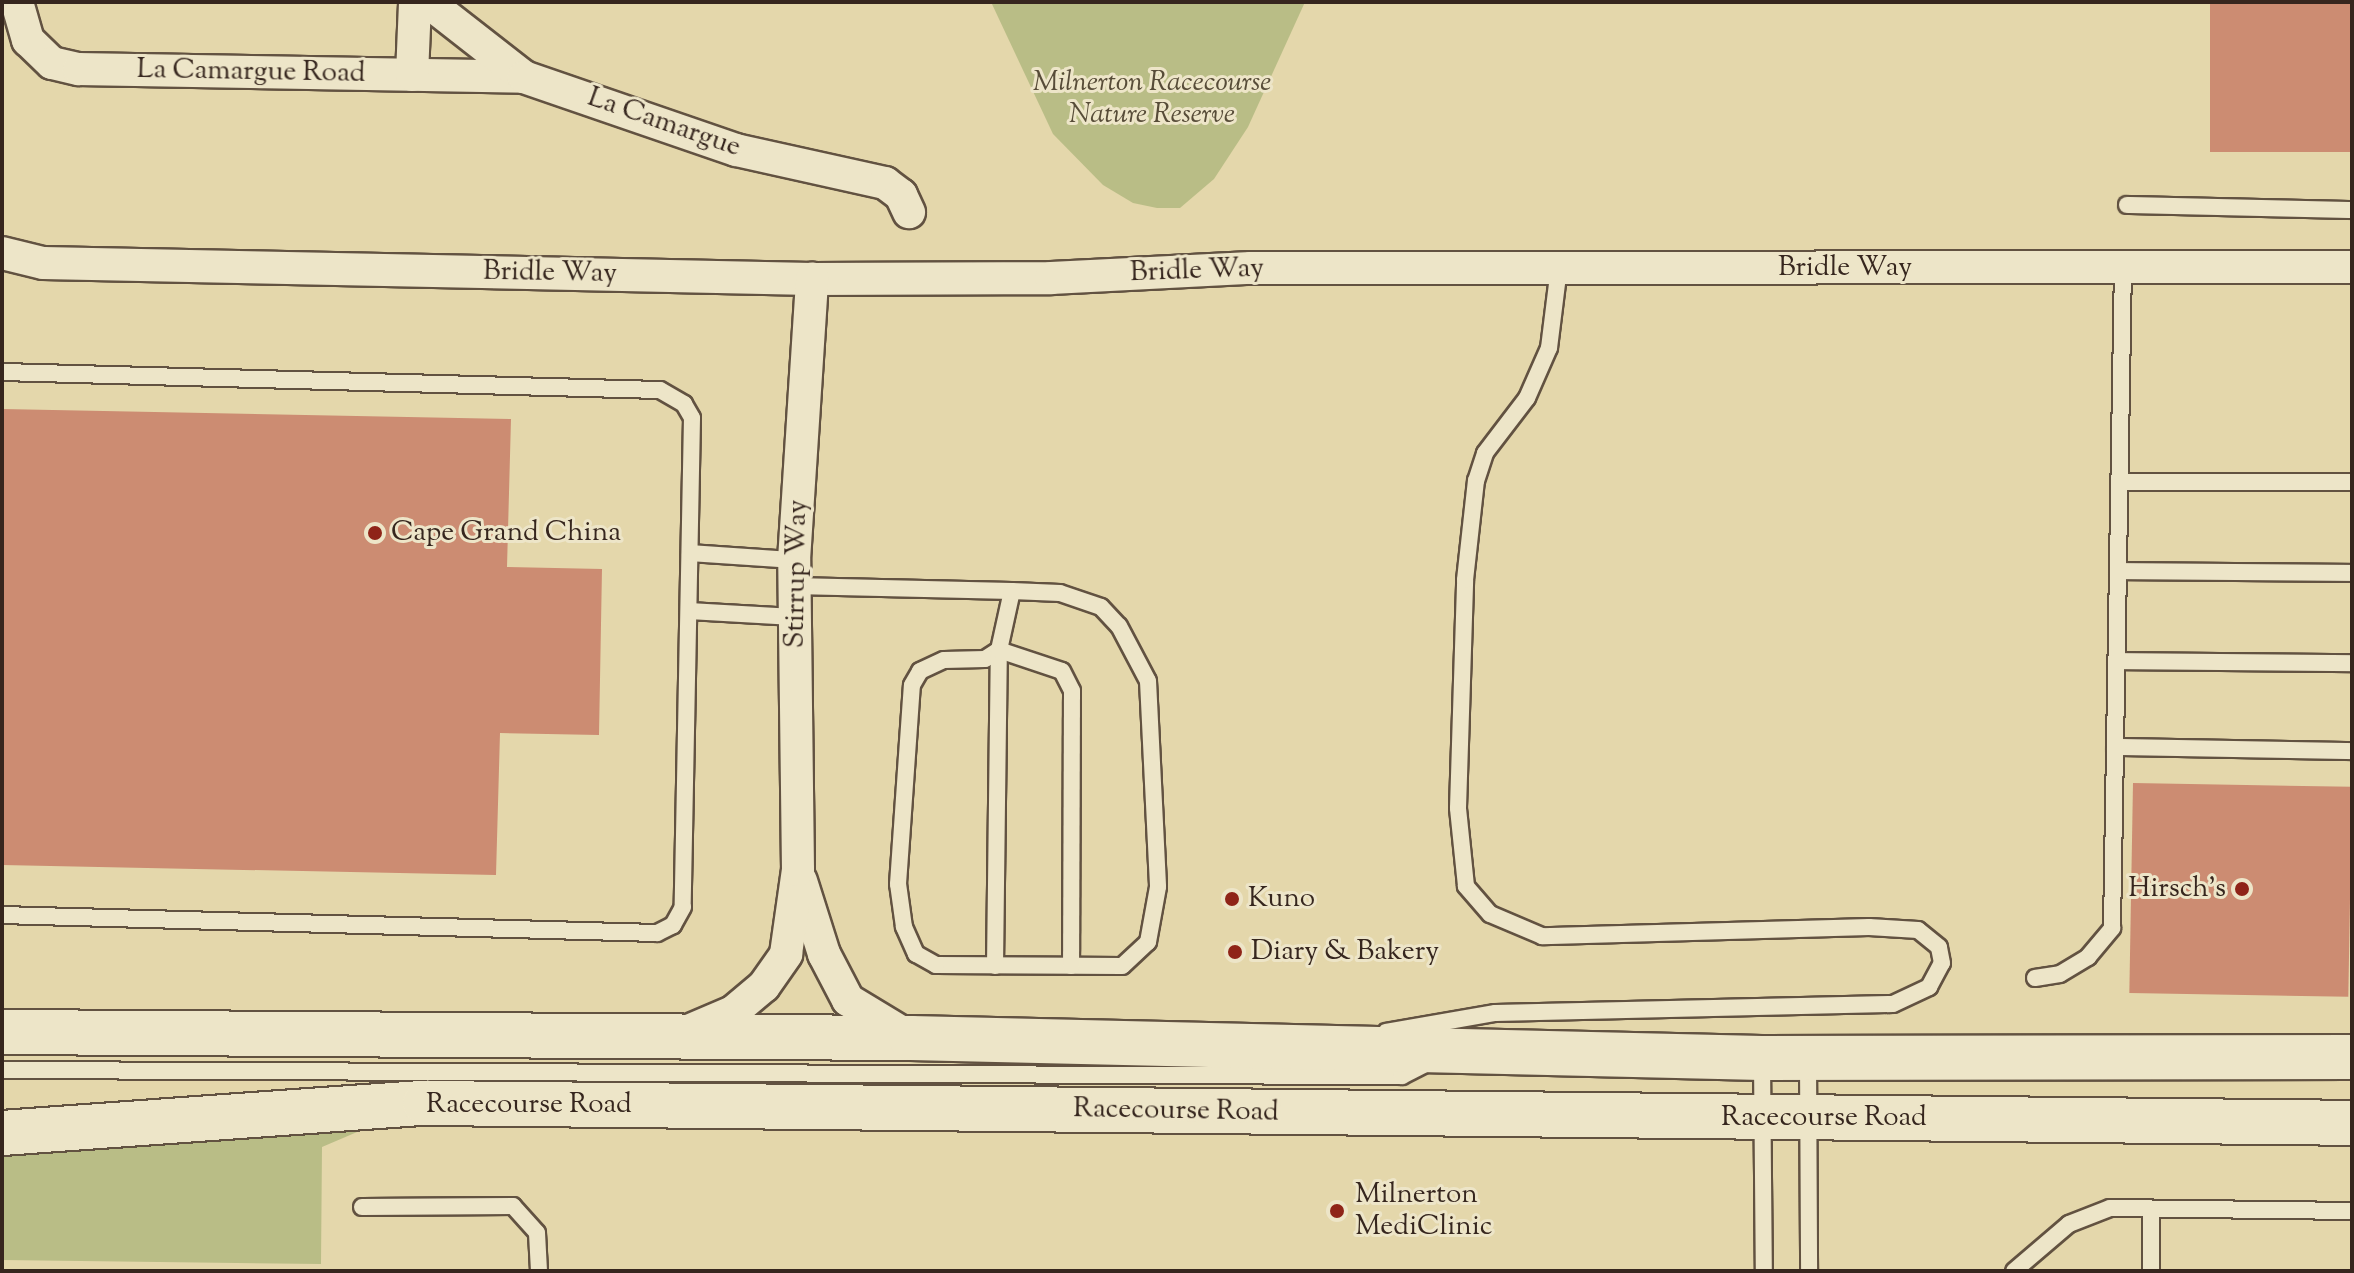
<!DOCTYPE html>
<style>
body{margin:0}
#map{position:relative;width:2354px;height:1273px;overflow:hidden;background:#e4d7ab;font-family:"Sorts Mill Goudy",serif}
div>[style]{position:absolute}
.green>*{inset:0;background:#b9bd86}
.building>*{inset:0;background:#cc8c72;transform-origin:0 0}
.roads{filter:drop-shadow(2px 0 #625241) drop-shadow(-2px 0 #625241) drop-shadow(0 2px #625241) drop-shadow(0 -2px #625241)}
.lane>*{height:16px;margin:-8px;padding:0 8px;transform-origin:8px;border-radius:8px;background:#ede5c8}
.street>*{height:32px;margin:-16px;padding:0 16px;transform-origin:16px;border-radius:16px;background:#ede5c8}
.secondary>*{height:44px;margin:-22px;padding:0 22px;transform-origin:22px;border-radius:22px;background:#ede5c8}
.dots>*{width:22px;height:22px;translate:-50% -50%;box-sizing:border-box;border:4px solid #ede5c8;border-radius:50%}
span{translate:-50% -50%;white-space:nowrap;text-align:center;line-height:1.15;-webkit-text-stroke:6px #ede5c8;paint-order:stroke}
.street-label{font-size:28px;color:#36261e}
.park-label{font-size:28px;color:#574c38;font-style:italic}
.poi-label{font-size:28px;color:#36261e}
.left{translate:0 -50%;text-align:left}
.right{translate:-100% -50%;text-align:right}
.frame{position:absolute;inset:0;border:4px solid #36261e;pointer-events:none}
</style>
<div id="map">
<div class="green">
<div style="clip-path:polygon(991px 2px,1305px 2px,1248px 127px,1214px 179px,1180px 208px,1157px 208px,1133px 203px,1103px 185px,1053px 134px)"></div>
<div style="clip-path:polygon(425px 1103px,322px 1147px,321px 1264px,2px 1260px,2px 1133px)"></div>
</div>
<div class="building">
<div style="left:2210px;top:2px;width:142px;height:150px"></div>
<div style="clip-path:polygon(2px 409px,511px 419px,507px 567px,602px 569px,599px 735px,500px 733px,496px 875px,2px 865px)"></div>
<div style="left:2133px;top:783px;width:219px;height:210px;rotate:1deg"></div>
</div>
<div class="roads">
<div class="lane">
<div style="left:2127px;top:205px;width:225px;rotate:1.3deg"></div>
<div style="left:2px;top:372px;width:658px;rotate:1.57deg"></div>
<div style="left:660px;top:390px;width:28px;rotate:30deg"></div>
<div style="left:684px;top:404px;width:16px;rotate:60deg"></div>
<div style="left:692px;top:418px;width:489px;rotate:91.1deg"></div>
<div style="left:683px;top:907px;width:21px;rotate:119deg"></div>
<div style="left:673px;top:925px;width:18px;rotate:153deg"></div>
<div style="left:657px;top:933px;width:655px;rotate:-178.43deg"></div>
<div style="left:2120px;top:482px;width:232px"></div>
<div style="left:690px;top:553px;width:104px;rotate:3.9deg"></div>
<div style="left:2118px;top:571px;width:234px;rotate:0.5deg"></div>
<div style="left:794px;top:586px;width:218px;rotate:1.3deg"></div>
<div style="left:1012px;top:591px;width:48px;rotate:2.4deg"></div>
<div style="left:1060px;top:593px;width:43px;rotate:18.9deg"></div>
<div style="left:1101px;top:607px;width:26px;rotate:47deg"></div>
<div style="left:1119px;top:626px;width:62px;rotate:62.2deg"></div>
<div style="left:1148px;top:681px;width:206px;rotate:87.2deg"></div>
<div style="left:1158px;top:887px;width:56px;rotate:100.3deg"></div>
<div style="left:1148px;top:942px;width:35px;rotate:137deg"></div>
<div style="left:1122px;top:966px;width:186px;rotate:-179.7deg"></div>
<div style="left:936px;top:965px;width:23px;rotate:-151deg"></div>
<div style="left:916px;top:954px;width:30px;rotate:-114deg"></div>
<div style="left:904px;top:927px;width:43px;rotate:-97.9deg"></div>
<div style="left:898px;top:884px;width:199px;rotate:-86deg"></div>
<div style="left:912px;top:685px;width:16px;rotate:-60deg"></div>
<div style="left:920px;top:671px;width:26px;rotate:-25deg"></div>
<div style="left:944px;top:660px;width:41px;rotate:-1.4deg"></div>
<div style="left:985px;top:659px;width:17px;rotate:-33deg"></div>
<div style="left:999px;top:650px;width:60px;rotate:-77.6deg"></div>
<div style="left:689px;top:611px;width:105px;rotate:3.3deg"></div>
<div style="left:2116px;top:661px;width:236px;rotate:0.5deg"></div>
<div style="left:2115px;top:747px;width:237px;rotate:1deg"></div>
<div style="left:995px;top:966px;width:316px;rotate:-89.3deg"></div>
<div style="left:999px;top:650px;width:66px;rotate:18.4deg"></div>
<div style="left:1062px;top:671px;width:22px;rotate:63deg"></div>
<div style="left:1072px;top:691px;width:275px;rotate:90.2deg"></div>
<div style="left:2035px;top:978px;width:25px;rotate:-9deg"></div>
<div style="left:2060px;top:974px;width:33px;rotate:-31deg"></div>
<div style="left:2088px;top:957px;width:38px;rotate:-50deg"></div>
<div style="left:2112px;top:928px;width:661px;rotate:-89.05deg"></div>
<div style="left:1386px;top:1032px;width:111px;rotate:-9.9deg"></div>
<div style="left:1495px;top:1013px;width:398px;rotate:-1.3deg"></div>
<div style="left:1893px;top:1004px;width:40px;rotate:-25deg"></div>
<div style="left:1929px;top:987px;width:27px;rotate:-62deg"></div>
<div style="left:1942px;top:963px;width:16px;rotate:-101deg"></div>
<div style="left:1939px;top:947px;width:27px;rotate:-141deg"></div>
<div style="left:1918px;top:930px;width:49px;rotate:-176.5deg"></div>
<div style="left:1869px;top:927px;width:327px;rotate:178.4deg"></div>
<div style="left:1542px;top:936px;width:56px;rotate:-157.1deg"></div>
<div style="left:1490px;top:914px;width:37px;rotate:-131deg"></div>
<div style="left:1466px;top:886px;width:78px;rotate:-95.9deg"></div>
<div style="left:1458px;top:808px;width:228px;rotate:-88.2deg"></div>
<div style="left:1465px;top:580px;width:100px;rotate:-83.7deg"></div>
<div style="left:1476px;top:481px;width:29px;rotate:-72deg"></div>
<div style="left:1485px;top:453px;width:69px;rotate:-52.6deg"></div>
<div style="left:1527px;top:398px;width:55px;rotate:-66.3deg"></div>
<div style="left:1549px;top:348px;width:81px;rotate:-82.9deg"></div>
<div style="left:1808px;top:1060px;width:211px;rotate:89.7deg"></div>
<div style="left:1762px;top:1061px;width:210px;rotate:89.5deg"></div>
<div style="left:2px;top:1070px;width:1400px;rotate:0.25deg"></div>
<div style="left:1402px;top:1076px;width:34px;rotate:-27deg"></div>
<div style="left:362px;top:1207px;width:151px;rotate:-0.4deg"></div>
<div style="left:513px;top:1206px;width:36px;rotate:48deg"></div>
<div style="left:537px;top:1233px;width:38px;rotate:87deg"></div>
<div style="left:2151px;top:1209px;width:62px;rotate:90deg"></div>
<div style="left:2014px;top:1271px;width:72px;rotate:-40.5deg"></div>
<div style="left:2069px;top:1224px;width:44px;rotate:-21.3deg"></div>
<div style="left:2110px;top:1208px;width:242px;rotate:0.7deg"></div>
</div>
<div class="street">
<div style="left:17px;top:2px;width:40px;rotate:74deg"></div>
<div style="left:28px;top:40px;width:33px;rotate:44deg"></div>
<div style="left:52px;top:63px;width:28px;rotate:13deg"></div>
<div style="left:79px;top:69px;width:445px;rotate:1deg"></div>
<div style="left:428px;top:2px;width:122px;rotate:38deg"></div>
<div style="left:524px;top:77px;width:224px;rotate:19deg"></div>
<div style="left:736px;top:150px;width:153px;rotate:12.5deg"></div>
<div style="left:885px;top:183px;width:20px;rotate:37deg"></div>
<div style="left:901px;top:195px;width:19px;rotate:65deg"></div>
<div style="left:412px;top:75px;width:73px;rotate:-87.6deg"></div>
<div style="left:2px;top:253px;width:42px;rotate:13.7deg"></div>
<div style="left:43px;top:263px;width:769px;rotate:1.19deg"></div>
<div style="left:812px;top:279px;width:239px;rotate:-0.2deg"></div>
<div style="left:1051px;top:278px;width:200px;rotate:-2.9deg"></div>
<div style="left:1251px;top:268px;width:1101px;rotate:-0.05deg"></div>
<div style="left:801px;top:881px;width:77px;rotate:72.5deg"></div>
<div style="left:824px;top:954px;width:52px;rotate:62.4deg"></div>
<div style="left:848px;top:1000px;width:68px;rotate:31.1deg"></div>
<div style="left:686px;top:1032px;width:51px;rotate:-23.1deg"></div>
<div style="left:733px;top:1012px;width:40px;rotate:-40deg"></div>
<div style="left:764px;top:986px;width:39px;rotate:-55deg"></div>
<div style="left:786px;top:954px;width:85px;rotate:-81.9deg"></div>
<div style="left:798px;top:870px;width:310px;rotate:-90.7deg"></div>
<div style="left:794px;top:560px;width:282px;rotate:-86.3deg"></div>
</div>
<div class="secondary">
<div style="left:2px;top:1032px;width:909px;rotate:0.38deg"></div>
<div style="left:911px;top:1038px;width:851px;rotate:1.35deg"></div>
<div style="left:1762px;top:1058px;width:590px;rotate:-0.1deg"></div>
<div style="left:2px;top:1133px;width:424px;rotate:-4.1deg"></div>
<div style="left:425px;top:1103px;width:1927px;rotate:0.59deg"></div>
</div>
</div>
<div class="dots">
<div style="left:375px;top:533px;background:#8f2418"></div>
<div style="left:2242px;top:889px;background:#8f2418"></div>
<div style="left:1232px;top:899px;background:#8f2418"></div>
<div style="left:1235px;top:952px;background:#8f2418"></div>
<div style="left:1337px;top:1211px;background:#8f2418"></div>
</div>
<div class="street-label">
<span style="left:251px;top:72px;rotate:1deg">La Camargue Road</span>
<span style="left:664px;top:123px;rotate:19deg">La Camargue</span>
<span style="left:1845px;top:268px">Bridle Way</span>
<span style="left:1197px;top:271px;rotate:-2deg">Bridle Way</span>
<span style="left:550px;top:273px;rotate:1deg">Bridle Way</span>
<span style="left:797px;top:574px;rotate:-89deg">Stirrup Way</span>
<span style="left:529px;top:1105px">Racecourse Road</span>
<span style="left:1176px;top:1111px;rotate:1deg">Racecourse Road</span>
<span style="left:1824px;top:1118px">Racecourse Road</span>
</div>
<div class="park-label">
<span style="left:1152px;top:99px">Milnerton Racecourse<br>Nature Reserve</span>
</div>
<div class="poi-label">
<span class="left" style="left:391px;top:533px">Cape Grand China</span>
<span class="right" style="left:2226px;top:889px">Hirsch's</span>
<span class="left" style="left:1248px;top:899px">Kuno</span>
<span class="left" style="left:1251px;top:952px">Diary &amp; Bakery</span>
<span class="left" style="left:1355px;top:1211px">Milnerton<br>MediClinic</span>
</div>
<div class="frame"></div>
</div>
